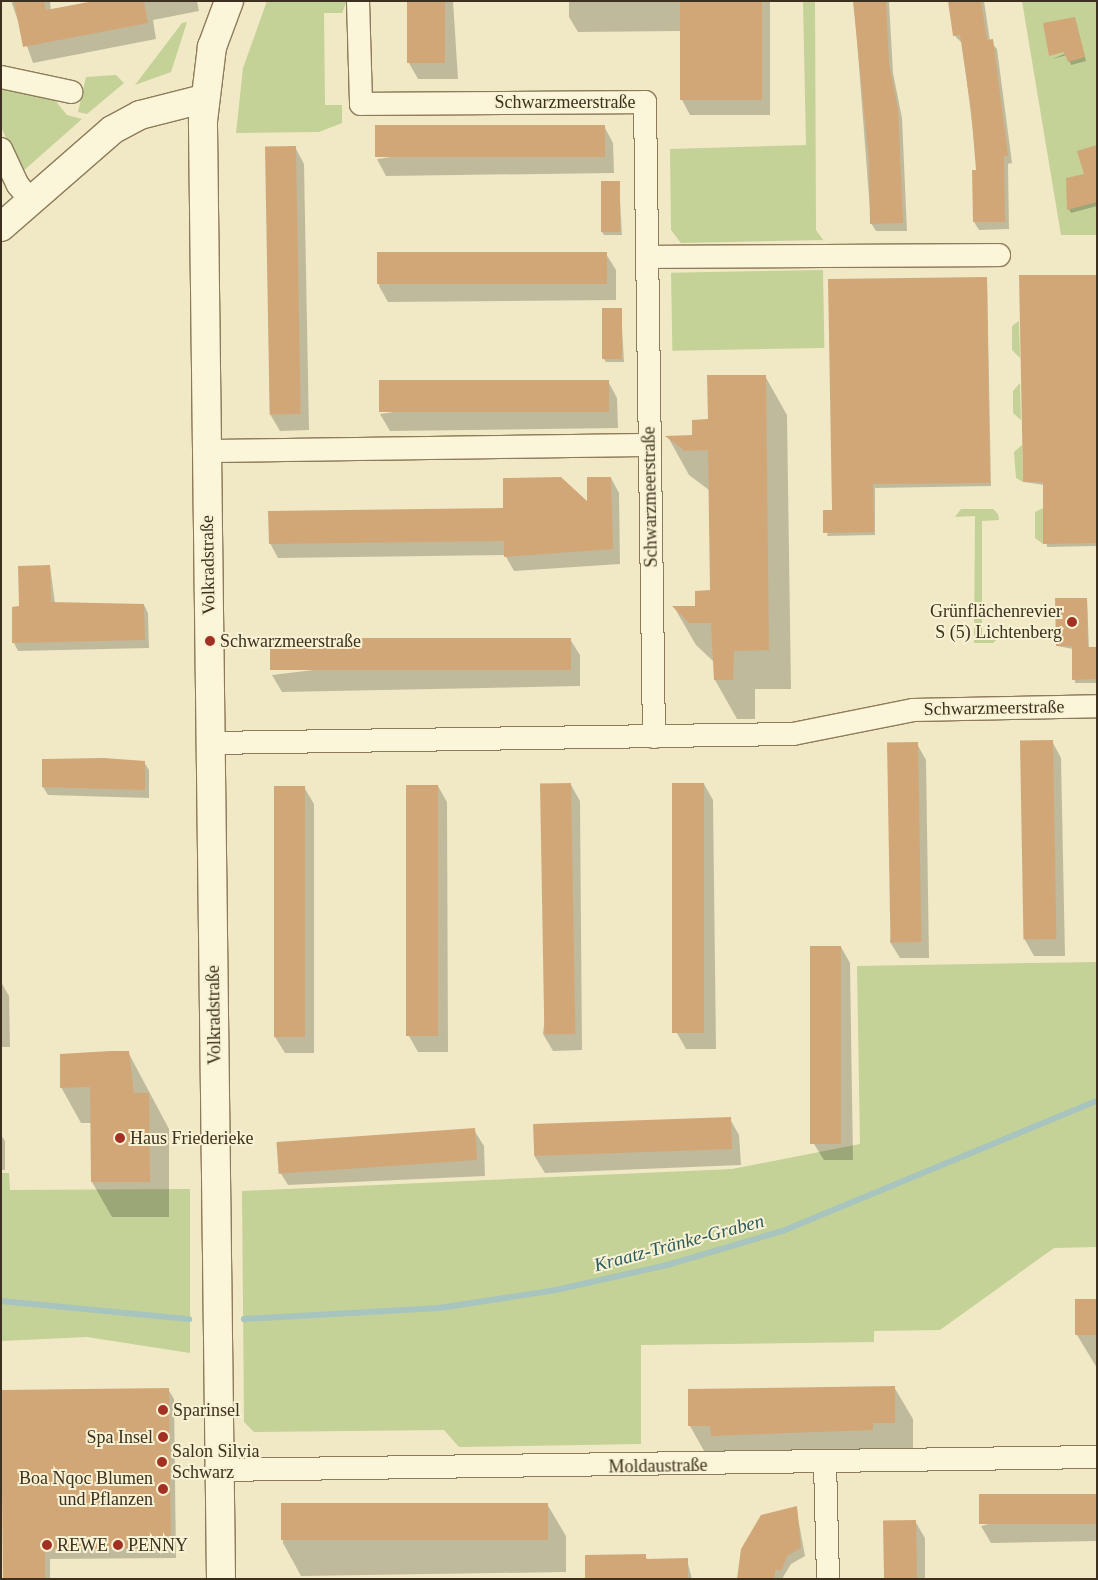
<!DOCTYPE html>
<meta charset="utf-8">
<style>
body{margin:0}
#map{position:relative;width:1098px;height:1580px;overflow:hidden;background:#f1e9c5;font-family:Georgia,serif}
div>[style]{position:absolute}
.green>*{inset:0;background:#c4d197;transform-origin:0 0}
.shadow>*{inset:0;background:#0003}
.stream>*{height:6px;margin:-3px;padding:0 3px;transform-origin:3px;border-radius:3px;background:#a7c4bf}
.building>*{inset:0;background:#d2a778;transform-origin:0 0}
.roads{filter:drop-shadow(1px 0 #8e7b59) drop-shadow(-1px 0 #8e7b59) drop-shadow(0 1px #8e7b59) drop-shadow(0 -1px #8e7b59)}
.street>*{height:22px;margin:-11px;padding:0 11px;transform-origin:11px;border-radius:11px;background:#fbf5d9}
.secondary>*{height:28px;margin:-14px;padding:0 14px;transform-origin:14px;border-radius:14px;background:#fbf5d9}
.dots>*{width:14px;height:14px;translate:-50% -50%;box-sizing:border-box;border:2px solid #f8f2d5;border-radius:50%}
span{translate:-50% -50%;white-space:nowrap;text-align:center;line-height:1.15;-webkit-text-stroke:4px #f8f2d5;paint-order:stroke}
.street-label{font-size:18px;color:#3d301e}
.poi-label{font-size:18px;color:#3d301e}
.right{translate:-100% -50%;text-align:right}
.left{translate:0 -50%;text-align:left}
.water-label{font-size:19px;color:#2c5c5e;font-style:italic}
.frame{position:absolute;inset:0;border:2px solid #3d301e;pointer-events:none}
</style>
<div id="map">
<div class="green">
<div style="clip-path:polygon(267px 1px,347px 1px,342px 13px,324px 13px,325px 105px,342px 105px,342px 123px,319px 132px,236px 133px,243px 68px)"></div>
<div style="clip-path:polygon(803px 1px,815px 1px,816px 230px,823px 240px,681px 243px,671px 230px,670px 149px,806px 145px)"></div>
<div style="clip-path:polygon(1022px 1px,1097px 1px,1097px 235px,1061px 235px)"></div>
<div style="clip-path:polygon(187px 22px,171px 72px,135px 85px,182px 23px)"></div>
<div style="clip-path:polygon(116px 75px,124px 83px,87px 114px,78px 112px,86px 77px)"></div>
<div style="clip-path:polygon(1px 86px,53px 98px,67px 115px,82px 119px,22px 172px,1px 127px)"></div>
<div style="left:823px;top:270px;width:78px;height:152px;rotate:89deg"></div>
<div style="clip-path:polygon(1019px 321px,1020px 358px,1012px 350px,1012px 326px)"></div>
<div style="clip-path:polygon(1020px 383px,1021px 420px,1013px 413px,1013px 391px)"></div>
<div style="clip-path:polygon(1022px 445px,1023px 482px,1016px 478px,1014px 452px)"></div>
<div style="clip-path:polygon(1043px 508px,1043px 544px,1035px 538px,1035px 512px)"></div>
<div style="clip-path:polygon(961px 509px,993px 509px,998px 514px,999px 520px,982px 521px,982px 637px,999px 637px,993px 643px,974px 643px,975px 516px,955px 517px)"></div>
<div style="clip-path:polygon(1097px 962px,1097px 1247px,1054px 1248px,940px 1330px,874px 1331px,874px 1342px,641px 1345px,641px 1444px,459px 1447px,444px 1430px,254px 1432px,244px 1422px,242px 1191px,732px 1169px,860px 1144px,857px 966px)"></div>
<div style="clip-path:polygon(1px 1173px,9px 1173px,10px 1190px,190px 1189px,190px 1353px,87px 1337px,1px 1341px)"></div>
</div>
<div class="shadow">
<div style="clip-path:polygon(11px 1px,50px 1px,51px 11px,100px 1px,197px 1px,199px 11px,153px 20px,156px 39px,33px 63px)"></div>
<div style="clip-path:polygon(408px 1px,453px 1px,458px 79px,418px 79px,409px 63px)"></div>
<div style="clip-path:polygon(569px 1px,770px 1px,770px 115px,690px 115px,682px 100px,681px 31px,578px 32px,569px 17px)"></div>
<div style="clip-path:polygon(854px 1px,889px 2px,893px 73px,902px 118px,907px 231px,876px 231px,871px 223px)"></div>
<div style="clip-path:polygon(949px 1px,984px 1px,990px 41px,997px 49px,1012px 163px,1008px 164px,1009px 229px,979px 230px,974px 222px,978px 171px,962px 43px,955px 36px)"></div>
<div style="clip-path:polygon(1076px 22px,1086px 61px,1071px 65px,1067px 55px,1052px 59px,1071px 51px)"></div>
<div style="clip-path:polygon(604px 126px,613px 143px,614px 173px,386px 176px,377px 159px)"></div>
<div style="clip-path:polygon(295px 147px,304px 164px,309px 430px,280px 431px,270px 414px,266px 148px)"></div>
<div style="clip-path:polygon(1097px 174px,1097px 206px,1071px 213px,1069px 209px)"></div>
<div style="clip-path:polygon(619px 182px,622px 235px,604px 235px,602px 232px)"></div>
<div style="clip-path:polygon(606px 254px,616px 270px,616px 300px,388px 302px,379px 286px,378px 256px)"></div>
<div style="clip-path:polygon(1097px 276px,1097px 546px,1047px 547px,1044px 485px,1024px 482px)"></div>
<div style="clip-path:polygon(987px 278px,991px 486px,875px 488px,875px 535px,827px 536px,833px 511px)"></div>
<div style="clip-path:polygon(621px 309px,624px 362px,606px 362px,604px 359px)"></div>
<div style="clip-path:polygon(765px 376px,787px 415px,791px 689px,755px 689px,755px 719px,737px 719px,715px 680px,714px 662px,696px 645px,674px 607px,696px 607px,711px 592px,709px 490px,689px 475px,668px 437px,694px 436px)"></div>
<div style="clip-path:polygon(608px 381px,617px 398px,618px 428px,390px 431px,380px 414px)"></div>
<div style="clip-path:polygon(611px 478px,619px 493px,620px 564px,514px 571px,505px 555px,278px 558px,270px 543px,504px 510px,588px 504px)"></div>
<div style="clip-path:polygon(50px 566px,55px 603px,144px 605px,148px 613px,149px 648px,18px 651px,14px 643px,21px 608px)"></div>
<div style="clip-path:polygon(1087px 599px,1089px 648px,1097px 648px,1097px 683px,1075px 683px,1073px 649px,1057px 646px)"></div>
<div style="clip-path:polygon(570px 639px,580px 655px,580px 686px,282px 692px,272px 675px)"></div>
<div style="clip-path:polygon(1052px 741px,1061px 758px,1065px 956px,1034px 956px,1025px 940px)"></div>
<div style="clip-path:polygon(917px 744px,926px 760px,929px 958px,900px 958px,890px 942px)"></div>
<div style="clip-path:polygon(144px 762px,149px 770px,149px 798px,48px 795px,43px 787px)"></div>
<div style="clip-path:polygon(704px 784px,713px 800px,716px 1049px,686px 1049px,677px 1033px)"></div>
<div style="clip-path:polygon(571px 785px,580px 801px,582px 1050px,553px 1051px,543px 1034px)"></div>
<div style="clip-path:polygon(438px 786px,447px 802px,448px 1052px,418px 1052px,409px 1036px)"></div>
<div style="clip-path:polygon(275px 787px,304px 787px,314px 804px,314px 1053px,285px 1053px,275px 1037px)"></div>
<div style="clip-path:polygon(811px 947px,841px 947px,850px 963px,853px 1160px,824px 1160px,814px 1144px)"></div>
<div style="clip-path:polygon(1px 982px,9px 996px,10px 1047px,1px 1047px)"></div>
<div style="clip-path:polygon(128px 1052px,169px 1129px,169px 1217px,112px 1217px,92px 1182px,91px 1123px,81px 1123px,61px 1087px)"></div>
<div style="clip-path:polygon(730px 1119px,739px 1135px,741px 1165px,545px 1173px,535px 1157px,534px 1127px)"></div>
<div style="clip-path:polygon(474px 1130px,484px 1146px,485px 1176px,288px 1185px,278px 1169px)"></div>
<div style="clip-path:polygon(1px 1135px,5px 1141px,5px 1170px,1px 1170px)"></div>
<div style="clip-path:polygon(1076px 1300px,1097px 1300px,1097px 1368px,1077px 1335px)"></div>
<div style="clip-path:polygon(894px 1387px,913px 1419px,913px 1455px,708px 1458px,690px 1426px,689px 1390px)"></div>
<div style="clip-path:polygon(168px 1389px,174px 1399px,176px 1558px,50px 1559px,50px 1579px,4px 1579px,1px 1391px)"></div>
<div style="clip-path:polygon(1097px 1495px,1097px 1541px,991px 1543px,981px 1526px)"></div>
<div style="clip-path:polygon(547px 1504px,566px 1536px,566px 1572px,301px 1576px,283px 1543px,282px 1508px)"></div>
<div style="clip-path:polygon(796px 1507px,805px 1556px,791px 1564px,782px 1579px,739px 1579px)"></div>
<div style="clip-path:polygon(915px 1521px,925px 1538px,925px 1579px,885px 1579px)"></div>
<div style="clip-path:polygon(645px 1556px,648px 1560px,687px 1560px,692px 1579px,586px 1579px)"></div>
</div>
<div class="stream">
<div style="left:1px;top:1301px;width:189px;rotate:5.5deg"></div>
<div style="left:244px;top:1319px;width:195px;rotate:-3.2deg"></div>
<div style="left:439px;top:1308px;width:118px;rotate:-8.7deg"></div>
<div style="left:556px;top:1290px;width:118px;rotate:-12.7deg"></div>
<div style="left:671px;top:1264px;width:119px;rotate:-16.6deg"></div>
<div style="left:785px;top:1230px;width:338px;rotate:-22.5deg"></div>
</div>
<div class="building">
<div style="clip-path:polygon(14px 1px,44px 1px,46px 10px,94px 1px,144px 1px,148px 23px,23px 47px)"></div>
<div style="left:407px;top:1px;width:38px;height:62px"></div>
<div style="left:680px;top:1px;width:82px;height:99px"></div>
<div style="clip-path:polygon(853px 1px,886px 1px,889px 64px,898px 109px,903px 223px,870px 224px,869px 162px)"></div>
<div style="clip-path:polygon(948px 1px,981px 1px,987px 40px,993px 39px,1008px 156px,1004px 156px,1005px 222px,973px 222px,972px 170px,976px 170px,971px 109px,960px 35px,953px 36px)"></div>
<div style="clip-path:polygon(1075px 17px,1085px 57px,1068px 62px,1064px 52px,1049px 56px,1043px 23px)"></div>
<div style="left:605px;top:125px;width:32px;height:230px;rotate:90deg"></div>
<div style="clip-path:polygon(1097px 145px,1097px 202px,1067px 210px,1066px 178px,1084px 174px,1077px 151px)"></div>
<div style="left:296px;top:146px;width:268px;height:31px;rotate:89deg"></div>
<div style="left:601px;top:181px;width:19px;height:51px"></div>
<div style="left:607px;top:252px;width:32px;height:230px;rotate:90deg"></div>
<div style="clip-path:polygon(1019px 275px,1097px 275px,1097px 543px,1043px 544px,1043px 482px,1023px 482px)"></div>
<div style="clip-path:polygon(987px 277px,990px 483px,873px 484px,874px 532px,823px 533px,823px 510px,832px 510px,828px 279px)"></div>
<div style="left:622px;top:308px;width:51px;height:20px;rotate:90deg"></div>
<div style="clip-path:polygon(707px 375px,766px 375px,769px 650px,734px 651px,733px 680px,714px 680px,711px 623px,689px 623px,672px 606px,695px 606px,695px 591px,710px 590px,708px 450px,685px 451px,665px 436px,692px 435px,692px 420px,708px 419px)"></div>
<div style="left:609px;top:380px;width:32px;height:230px;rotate:90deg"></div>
<div style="clip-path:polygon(561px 477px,587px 501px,587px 477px,611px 477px,613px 549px,504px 557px,504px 541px,269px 544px,268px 511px,503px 508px,503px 478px)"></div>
<div style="clip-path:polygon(50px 565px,51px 602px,144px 604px,145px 640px,12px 643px,12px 607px,19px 606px,18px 566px)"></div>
<div style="clip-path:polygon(1055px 598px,1087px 598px,1088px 647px,1097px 647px,1097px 679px,1072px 680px,1072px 646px,1056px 646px)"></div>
<div style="left:571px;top:638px;width:32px;height:301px;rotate:90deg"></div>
<div style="left:1053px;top:740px;width:199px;height:33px;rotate:89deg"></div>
<div style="left:918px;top:742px;width:200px;height:31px;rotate:89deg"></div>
<div style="clip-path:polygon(104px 758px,145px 761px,145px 790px,42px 787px,42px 759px)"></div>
<div style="left:571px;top:783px;width:251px;height:31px;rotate:89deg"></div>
<div style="left:672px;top:783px;width:32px;height:250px"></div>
<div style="left:406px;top:785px;width:32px;height:251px"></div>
<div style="left:274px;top:786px;width:31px;height:251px"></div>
<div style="left:810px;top:946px;width:31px;height:198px"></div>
<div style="clip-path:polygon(110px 1051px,129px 1051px,134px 1093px,149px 1093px,150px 1182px,91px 1182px,90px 1087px,60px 1088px,60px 1054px)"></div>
<div style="left:731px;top:1117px;width:32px;height:198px;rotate:88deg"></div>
<div style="left:475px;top:1128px;width:32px;height:199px;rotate:86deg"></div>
<div style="left:1075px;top:1299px;width:22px;height:36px"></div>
<div style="clip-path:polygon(895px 1386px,895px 1423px,873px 1423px,873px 1430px,711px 1436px,710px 1426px,688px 1426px,688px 1389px)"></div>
<div style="clip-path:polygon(169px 1388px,171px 1548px,45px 1550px,45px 1579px,3px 1579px,1px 1390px)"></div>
<div style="left:1097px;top:1494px;width:30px;height:118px;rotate:90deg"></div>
<div style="left:548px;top:1503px;width:37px;height:267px;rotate:90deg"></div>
<div style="clip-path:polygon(797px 1506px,801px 1548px,787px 1556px,782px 1570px,775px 1570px,775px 1579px,737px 1579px,741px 1549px,761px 1515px)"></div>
<div style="left:916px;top:1520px;width:59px;height:33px;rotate:89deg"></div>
<div style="clip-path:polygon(646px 1554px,646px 1559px,688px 1558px,688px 1579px,585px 1579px,585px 1555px)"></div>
</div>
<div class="roads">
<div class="street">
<div style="left:358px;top:1px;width:103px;rotate:88.3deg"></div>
<div style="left:361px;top:104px;width:284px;rotate:-0.4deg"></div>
<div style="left:645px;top:102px;width:635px;rotate:89.19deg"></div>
<div style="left:1px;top:77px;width:72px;rotate:12.1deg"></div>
<div style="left:1px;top:149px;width:40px;rotate:65deg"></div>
<div style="left:18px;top:185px;width:22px;rotate:51deg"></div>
<div style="left:647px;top:257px;width:352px;rotate:-0.3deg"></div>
<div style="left:207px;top:451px;width:443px;rotate:-0.8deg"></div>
<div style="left:211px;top:743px;width:582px;rotate:-0.89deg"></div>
<div style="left:793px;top:734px;width:122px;rotate:-11.3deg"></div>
<div style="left:913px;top:710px;width:184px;rotate:-1.2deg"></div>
<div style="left:825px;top:1463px;width:116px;rotate:88.5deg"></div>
<div style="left:220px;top:1470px;width:877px;rotate:-0.85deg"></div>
</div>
<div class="secondary">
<div style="left:1px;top:227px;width:147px;rotate:-41.1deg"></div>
<div style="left:112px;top:130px;width:32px;rotate:-28deg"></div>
<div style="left:140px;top:115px;width:65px;rotate:-14.3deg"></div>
<div style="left:221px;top:1579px;width:1458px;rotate:-90.71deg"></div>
<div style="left:203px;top:121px;width:75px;rotate:-83.1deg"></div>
<div style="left:212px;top:47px;width:49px;rotate:-69.7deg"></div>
</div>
</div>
<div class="dots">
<div style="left:1072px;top:622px;background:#a23124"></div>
<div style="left:210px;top:641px;background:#a23124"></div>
<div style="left:120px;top:1138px;background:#a23124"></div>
<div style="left:163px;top:1410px;background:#a23124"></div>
<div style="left:163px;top:1437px;background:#a23124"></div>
<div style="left:162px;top:1462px;background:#a23124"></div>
<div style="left:163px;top:1489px;background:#a23124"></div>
<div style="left:47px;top:1545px;background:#a23124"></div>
<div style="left:118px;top:1545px;background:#a23124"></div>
</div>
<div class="street-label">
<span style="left:565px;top:102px">Schwarzmeerstraße</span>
<span style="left:650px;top:497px;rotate:-91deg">Schwarzmeerstraße</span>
<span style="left:208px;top:565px;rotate:-91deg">Volkradstraße</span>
<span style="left:994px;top:708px;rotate:-1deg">Schwarzmeerstraße</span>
<span style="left:214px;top:1015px;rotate:-91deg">Volkradstraße</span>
<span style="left:658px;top:1466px;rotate:-1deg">Moldaustraße</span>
</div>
<div class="poi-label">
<span class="right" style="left:1062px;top:622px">Grünflächenrevier<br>S (5) Lichtenberg</span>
<span class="left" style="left:220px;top:641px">Schwarzmeerstraße</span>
<span class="left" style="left:130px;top:1138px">Haus Friederieke</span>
<span class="left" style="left:173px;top:1410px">Sparinsel</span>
<span class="right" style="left:153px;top:1437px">Spa Insel</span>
<span class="left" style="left:172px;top:1462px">Salon Silvia<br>Schwarz</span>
<span class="right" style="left:153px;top:1489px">Boa Nqoc Blumen<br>und Pflanzen</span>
<span class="left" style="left:57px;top:1545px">REWE</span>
<span class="left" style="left:128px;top:1545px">PENNY</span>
</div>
<div class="water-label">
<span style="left:679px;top:1243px;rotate:-15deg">Kraatz-Tränke-Graben</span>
</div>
<div class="frame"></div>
</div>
